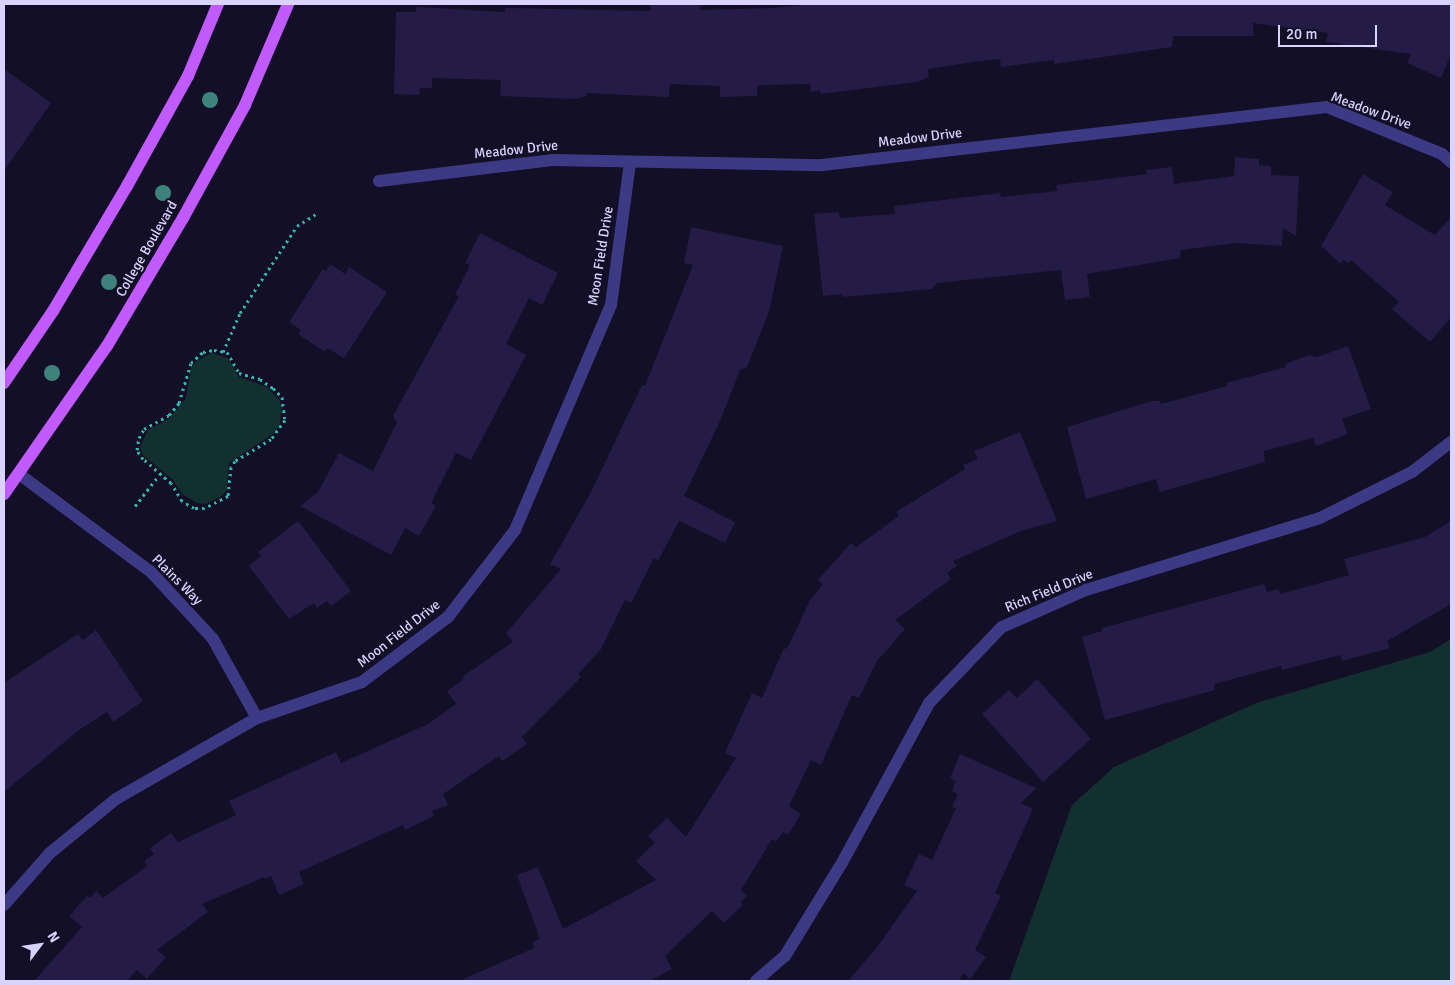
<!DOCTYPE html>
<style>
body{margin:0}
#map{position:relative;width:1455px;height:985px;overflow:hidden;background:#130f26;font-family:Signika,sans-serif}
div>[style]{position:absolute}
.green>*{inset:0;background:#12302f}
.building>*{inset:0;background:#241b47}
.path>*{height:3px;margin-top:-1.5px;transform-origin:0;background:repeating-linear-gradient(90deg,#2fb8b0 0 2.5px,transparent 0 6.5px)}
.minor>*{height:12px;margin:-6px;padding:0 6px;transform-origin:6px;border-radius:6px;background:#3d3a85}
.primary>*{height:12px;margin:-6px;padding:0 6px;transform-origin:6px;border-radius:6px;background:#c25bff}
.trees>*{width:16px;height:16px;margin:-8px;border-radius:50%;background:#3d827b}
span{translate:-50% -50%;white-space:nowrap;text-align:center;line-height:1.15;-webkit-text-stroke:4.5px #130f26;paint-order:stroke}
.street-label{font-size:14px;color:#d9d4ff}
.frame{position:absolute;inset:0;border:5px solid #d9d4ff;pointer-events:none}
.north{position:absolute;left:15px;top:920px;width:50px;height:50px;-webkit-text-stroke:4px #130f26;paint-order:stroke;rotate:59deg;font-size:14px;font-weight:700;line-height:20px;text-align:center;color:#d9d4ff}
.north::after{content:'';display:block;margin:auto;width:18px;height:22px;background:#d9d4ff;clip-path:polygon(50% 0,100% 100%,50% 72%,0 100%)}
.scale{position:absolute;left:1278px;top:25px;width:99px;height:22px;box-sizing:border-box;border:2px solid #d9d4ff;border-top:0;padding-left:6px;font-size:15px;line-height:18px;white-space:nowrap;color:#d9d4ff;-webkit-text-stroke:4px #130f26;paint-order:stroke}
</style>
<div id="map">
<div class="green">
<div style="clip-path:polygon(212px 353px,228px 358px,239px 377px,267px 387px,280px 401px,282px 410px,279px 426px,273px 434px,229px 463px,227px 490px,222px 496px,206px 504px,197px 503px,182px 494px,173px 480px,143px 455px,140px 447px,148px 430px,169px 419px,186px 398px,191px 369px,196px 361px)"></div>
<div style="clip-path:polygon(1451px 639px,1451px 981px,1009px 981px,1072px 805px,1114px 767px,1256px 703px,1430px 652px)"></div>
</div>
<div class="building">
<div style="clip-path:polygon(651px 4px,701px 4px,700px 10px,774px 8px,812px 4px,1451px 4px,1451px 54px,1441px 78px,1407px 63px,1411px 54px,1326px 42px,1328px 33px,1253px 23px,1254px 36px,1173px 36px,1172px 47px,1054px 64px,1054px 60px,1001px 67px,1000px 59px,973px 62px,928px 69px,929px 77px,917px 82px,821px 94px,820px 90px,811px 92px,810px 84px,758px 85px,757px 96px,720px 97px,720px 86px,670px 84px,669px 97px,587px 93px,586px 96px,576px 99px,500px 96px,501px 80px,432px 78px,432px 88px,420px 88px,419px 95px,394px 94px,396px 12px,416px 12px,416px 7px,504px 12px,506px 8px,650px 11px)"></div>
<div style="clip-path:polygon(4px 69px,51px 103px,4px 171px)"></div>
<div style="clip-path:polygon(1235px 157px,1259px 159px,1259px 165px,1271px 166px,1271px 175px,1299px 176px,1296px 236px,1283px 228px,1282px 246px,1236px 243px,1181px 250px,1180px 258px,1087px 274px,1090px 297px,1065px 300px,1061px 270px,937px 283px,932px 289px,843px 297px,842px 294px,823px 296px,814px 214px,839px 212px,840px 218px,895px 214px,894px 206px,1000px 193px,1001px 197px,1057px 191px,1056px 185px,1147px 174px,1146px 170px,1172px 167px,1174px 184px,1234px 176px)"></div>
<div style="clip-path:polygon(1363px 174px,1393px 192px,1385px 205px,1435px 235px,1451px 217px,1451px 317px,1430px 342px,1392px 309px,1399px 302px,1351px 260px,1349px 263px,1343px 260px,1341px 264px,1321px 246px)"></div>
<div style="clip-path:polygon(691px 227px,783px 246px,769px 312px,747px 367px,740px 370px,720px 421px,684px 496px,735px 522px,725px 543px,679px 521px,658px 561px,654px 558px,631px 603px,625px 600px,601px 649px,578px 674px,581px 677px,522px 737px,527px 744px,502px 761px,499px 756px,443px 794px,448px 805px,432px 811px,434px 816px,405px 830px,403px 825px,299px 872px,304px 884px,279px 895px,271px 876px,265px 879px,264px 877px,202px 904px,208px 912px,157px 950px,166px 957px,147px 979px,137px 970px,127px 981px,34px 981px,82px 927px,69px 916px,87px 896px,90px 898px,96px 891px,103px 898px,147px 866px,144px 861px,154px 854px,150px 848px,171px 833px,178px 842px,236px 815px,229px 801px,336px 752px,341px 763px,428px 724px,456px 704px,447px 691px,464px 679px,462px 677px,513px 642px,506px 633px,561px 569px,550px 564px,591px 492px,642px 385px,645px 386px,693px 265px,684px 263px)"></div>
<div style="clip-path:polygon(480px 233px,558px 273px,542px 305px,529px 298px,506px 344px,526px 355px,471px 460px,456px 453px,431px 503px,436px 506px,419px 536px,405px 528px,391px 555px,300px 506px,318px 492px,339px 453px,373px 471px,397px 422px,393px 416px,459px 296px,455px 295px,470px 265px,465px 263px)"></div>
<div style="clip-path:polygon(330px 264px,345px 274px,349px 267px,387px 292px,344px 358px,327px 348px,325px 352px,298px 334px,301px 330px,289px 322px,323px 269px,326px 271px)"></div>
<div style="clip-path:polygon(1348px 346px,1371px 409px,1342px 419px,1348px 434px,1316px 446px,1313px 438px,1264px 451px,1265px 462px,1160px 492px,1156px 479px,1086px 499px,1067px 427px,1152px 401px,1160px 401px,1161px 404px,1227px 386px,1226px 383px,1286px 367px,1285px 364px,1309px 355px,1317px 357px)"></div>
<div style="clip-path:polygon(1020px 432px,1057px 521px,1021px 531px,953px 561px,957px 566px,947px 573px,951px 579px,895px 620px,905px 629px,877px 661px,859px 698px,852px 695px,821px 765px,811px 760px,789px 806px,801px 814px,788px 835px,783px 832px,776px 842px,772px 839px,741px 890px,747px 896px,740px 902px,743px 905px,724px 923px,712px 911px,665px 956px,672px 969px,650px 981px,459px 981px,534px 948px,533px 942px,540px 939px,517px 875px,538px 867px,563px 929px,656px 880px,636px 861px,655px 843px,648px 836px,667px 818px,686px 837px,736px 758px,725px 753px,752px 693px,762px 698px,784px 648px,787px 649px,810px 600px,823px 584px,818px 580px,851px 543px,856px 547px,899px 516px,896px 512px,965px 469px,963px 465px,978px 459px,974px 451px)"></div>
<div style="clip-path:polygon(298px 521px,351px 591px,331px 606px,327px 601px,317px 608px,314px 603px,289px 619px,249px 566px,261px 556px,258px 552px)"></div>
<div style="clip-path:polygon(1451px 521px,1451px 604px,1387px 641px,1390px 648px,1342px 661px,1340px 655px,1282px 670px,1281px 666px,1214px 684px,1215px 690px,1105px 720px,1082px 637px,1102px 631px,1102px 628px,1264px 584px,1267px 592px,1278px 589px,1280px 594px,1349px 575px,1344px 559px,1425px 537px)"></div>
<div style="clip-path:polygon(96px 630px,143px 701px,113px 722px,107px 712px,79px 730px,4px 792px,4px 683px,78px 634px,83px 640px)"></div>
<div style="clip-path:polygon(1037px 679px,1091px 739px,1043px 782px,982px 714px,1009px 690px,1017px 698px)"></div>
<div style="clip-path:polygon(960px 754px,1036px 788px,1021px 803px,1033px 809px,995px 893px,1001px 896px,975px 950px,986px 957px,970px 979px,964px 973px,958px 981px,848px 981px,878px 946px,917px 891px,904px 885px,919px 854px,932px 860px,956px 808px,952px 807px,958px 794px,952px 791px,956px 781px,950px 778px)"></div>
</div>
<div class="path">
<div style="left:214px;top:350px;width:13px;rotate:9deg"></div>
<div style="left:227px;top:352px;width:24px;rotate:60deg"></div>
<div style="left:239px;top:373px;width:22px;rotate:16deg"></div>
<div style="left:260px;top:379px;width:16px;rotate:35deg"></div>
<div style="left:273px;top:388px;width:13px;rotate:45deg"></div>
<div style="left:282px;top:397px;width:23px;rotate:83deg"></div>
<div style="left:285px;top:420px;width:24px;rotate:126deg"></div>
<div style="left:271px;top:439px;width:42px;rotate:148.6deg"></div>
<div style="left:235px;top:461px;width:7px;rotate:124deg"></div>
<div style="left:231px;top:467px;width:29px;rotate:96deg"></div>
<div style="left:228px;top:496px;width:27px;rotate:153deg"></div>
<div style="left:204px;top:508px;width:10px;rotate:180deg"></div>
<div style="left:194px;top:508px;width:14px;rotate:-150deg"></div>
<div style="left:182px;top:501px;width:21px;rotate:-121deg"></div>
<div style="left:171px;top:483px;width:37px;rotate:-139deg"></div>
<div style="left:143px;top:459px;width:11px;rotate:-124deg"></div>
<div style="left:137px;top:450px;width:12px;rotate:-81deg"></div>
<div style="left:139px;top:438px;width:10px;rotate:-61deg"></div>
<div style="left:144px;top:429px;width:29px;rotate:-29deg"></div>
<div style="left:169px;top:415px;width:16px;rotate:-50deg"></div>
<div style="left:179px;top:403px;width:42px;rotate:-73.3deg"></div>
<div style="left:191px;top:363px;width:16px;rotate:-43deg"></div>
<div style="left:203px;top:352px;width:11px;rotate:-10deg"></div>
<div style="left:223px;top:352px;width:43px;rotate:-66.4deg"></div>
<div style="left:240px;top:313px;width:104px;rotate:-56.8deg"></div>
<div style="left:297px;top:226px;width:22px;rotate:-32deg"></div>
<div style="left:135px;top:506px;width:39px;rotate:-52deg"></div>
</div>
<div class="minor">
<div style="left:379px;top:181px;width:174px;rotate:-6.9deg"></div>
<div style="left:552px;top:160px;width:270px;rotate:1.1deg"></div>
<div style="left:822px;top:165px;width:508px;rotate:-6.55deg"></div>
<div style="left:1327px;top:107px;width:124px;rotate:22.2deg"></div>
<div style="left:1442px;top:154px;width:12px;rotate:42deg"></div>
<div style="left:19px;top:474px;width:164px;rotate:36.6deg"></div>
<div style="left:151px;top:572px;width:91px;rotate:47.2deg"></div>
<div style="left:213px;top:639px;width:90px;rotate:60.9deg"></div>
<div style="left:4px;top:905px;width:69px;rotate:-48.5deg"></div>
<div style="left:50px;top:853px;width:85px;rotate:-39.3deg"></div>
<div style="left:116px;top:799px;width:163px;rotate:-29.9deg"></div>
<div style="left:257px;top:718px;width:111px;rotate:-18.9deg"></div>
<div style="left:362px;top:682px;width:108px;rotate:-37.1deg"></div>
<div style="left:448px;top:617px;width:110px;rotate:-52.4deg"></div>
<div style="left:515px;top:530px;width:245px;rotate:-66.9deg"></div>
<div style="left:611px;top:305px;width:144px;rotate:-82.4deg"></div>
<div style="left:756px;top:981px;width:38px;rotate:-41deg"></div>
<div style="left:785px;top:956px;width:111px;rotate:-58.6deg"></div>
<div style="left:843px;top:861px;width:180px;rotate:-61.4deg"></div>
<div style="left:929px;top:703px;width:105px;rotate:-46.2deg"></div>
<div style="left:1002px;top:627px;width:92px;rotate:-23.8deg"></div>
<div style="left:1086px;top:590px;width:245px;rotate:-17.1deg"></div>
<div style="left:1320px;top:518px;width:103px;rotate:-26.6deg"></div>
<div style="left:1412px;top:472px;width:49px;rotate:-37.6deg"></div>
</div>
<div class="primary">
<div style="left:4px;top:383px;width:87px;rotate:-55.8deg"></div>
<div style="left:53px;top:311px;width:145px;rotate:-59.4deg"></div>
<div style="left:127px;top:186px;width:126px;rotate:-61deg"></div>
<div style="left:188px;top:76px;width:78px;rotate:-67.4deg"></div>
<div style="left:4px;top:494px;width:180px;rotate:-55.2deg"></div>
<div style="left:107px;top:346px;width:149px;rotate:-59.3deg"></div>
<div style="left:183px;top:218px;width:129px;rotate:-61.2deg"></div>
<div style="left:245px;top:105px;width:110px;rotate:-66.9deg"></div>
</div>
<div class="trees">
<div style="left:210px;top:100px"></div>
<div style="left:163px;top:193px"></div>
<div style="left:109px;top:282px"></div>
<div style="left:52px;top:373px"></div>
</div>
<div class="street-label">
<span style="left:1371px;top:111px;rotate:20deg">Meadow Drive</span>
<span style="left:920px;top:138px;rotate:-7deg">Meadow Drive</span>
<span style="left:516px;top:150px;rotate:-6deg">Meadow Drive</span>
<span style="left:147px;top:249px;rotate:-60deg">College Boulevard</span>
<span style="left:601px;top:256px;rotate:-81deg">Moon Field Drive</span>
<span style="left:177px;top:580px;rotate:45deg">Plains Way</span>
<span style="left:1049px;top:591px;rotate:-22deg">Rich Field Drive</span>
<span style="left:399px;top:634px;rotate:-38deg">Moon Field Drive</span>
</div>
<div class="frame"></div>
<div class="north">N</div>
<div class="scale">20 m</div>
</div>
